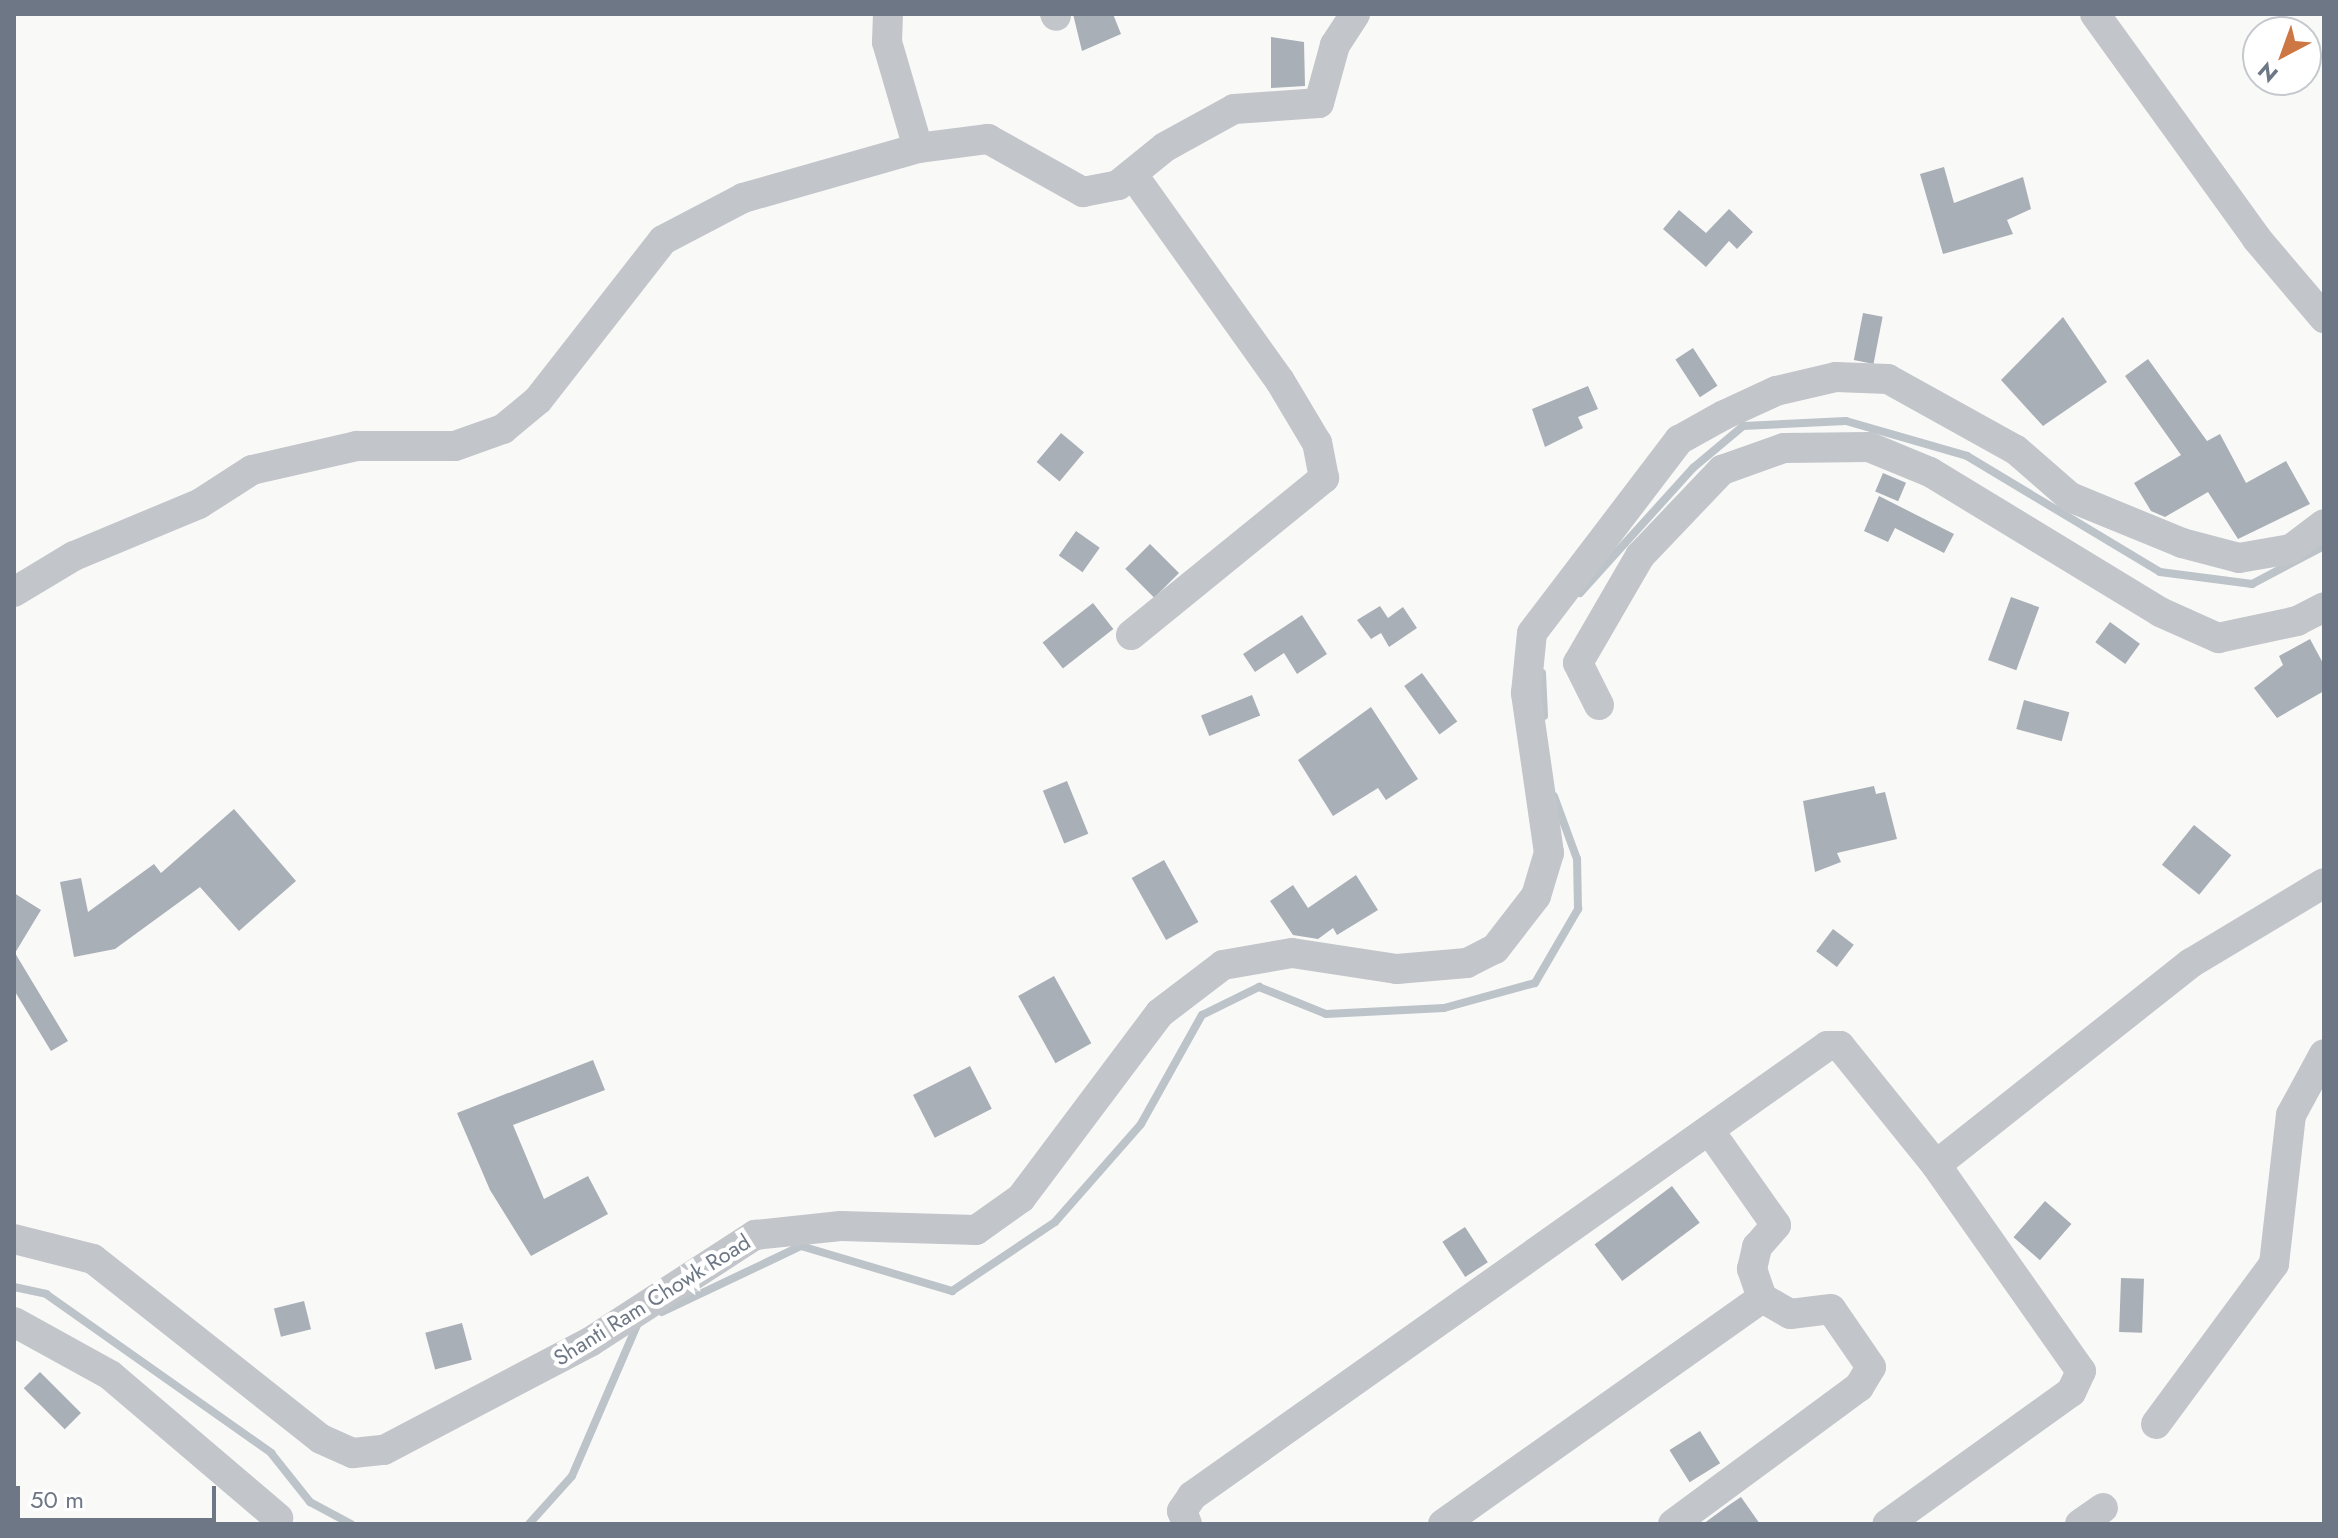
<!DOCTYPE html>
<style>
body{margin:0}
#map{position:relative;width:2338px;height:1538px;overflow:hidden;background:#f9f9f8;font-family:Jost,sans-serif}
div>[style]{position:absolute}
.stream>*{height:8px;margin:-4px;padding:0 4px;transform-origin:4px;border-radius:4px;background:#bcc3c9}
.building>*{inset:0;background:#a9afb6;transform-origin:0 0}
.street>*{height:30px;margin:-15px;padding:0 15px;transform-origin:15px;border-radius:15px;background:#c2c5c9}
span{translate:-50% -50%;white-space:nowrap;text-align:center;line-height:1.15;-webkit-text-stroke:8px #fff;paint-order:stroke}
.street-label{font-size:22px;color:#6d7785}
.frame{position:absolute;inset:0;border:16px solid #6d7785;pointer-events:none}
.north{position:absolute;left:2242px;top:16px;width:80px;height:80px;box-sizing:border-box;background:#fff;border:2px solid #c5c9ce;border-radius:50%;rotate:221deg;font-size:22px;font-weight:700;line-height:32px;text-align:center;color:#6d7785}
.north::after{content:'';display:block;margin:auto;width:28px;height:36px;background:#cd7744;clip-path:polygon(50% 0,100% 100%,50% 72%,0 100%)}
.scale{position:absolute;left:16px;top:1486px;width:200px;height:36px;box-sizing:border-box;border:4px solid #6d7785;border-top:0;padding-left:10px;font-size:24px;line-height:28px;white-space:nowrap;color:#6d7785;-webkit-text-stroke:6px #fff;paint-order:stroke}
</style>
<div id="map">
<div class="stream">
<div style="left:1580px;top:593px;width:169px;rotate:-47.9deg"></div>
<div style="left:1693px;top:468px;width:65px;rotate:-40deg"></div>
<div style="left:1743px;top:426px;width:103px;rotate:-2.8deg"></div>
<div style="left:1846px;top:421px;width:126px;rotate:16.1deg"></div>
<div style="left:1967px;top:456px;width:225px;rotate:31deg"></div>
<div style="left:2160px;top:572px;width:93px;rotate:7.4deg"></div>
<div style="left:2252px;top:584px;width:81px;rotate:-27.8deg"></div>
<div style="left:1542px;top:673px;width:43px;rotate:87.3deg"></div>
<div style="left:14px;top:1287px;width:33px;rotate:12deg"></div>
<div style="left:46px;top:1294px;width:276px;rotate:35.2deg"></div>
<div style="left:271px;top:1453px;width:63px;rotate:51.5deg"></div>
<div style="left:310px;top:1502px;width:47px;rotate:28.2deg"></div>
<div style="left:662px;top:1312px;width:154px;rotate:-25.4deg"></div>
<div style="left:801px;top:1246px;width:158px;rotate:16.6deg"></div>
<div style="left:952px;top:1291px;width:124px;rotate:-33.8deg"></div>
<div style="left:1055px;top:1222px;width:130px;rotate:-48.7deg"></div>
<div style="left:1141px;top:1124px;width:125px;rotate:-60.8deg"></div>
<div style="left:1202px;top:1015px;width:64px;rotate:-26.2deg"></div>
<div style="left:1259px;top:987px;width:72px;rotate:21.9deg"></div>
<div style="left:1326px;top:1014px;width:118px;rotate:-2.9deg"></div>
<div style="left:1444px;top:1008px;width:94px;rotate:-15.4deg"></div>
<div style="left:1535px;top:983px;width:86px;rotate:-59.8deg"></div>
<div style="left:1578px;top:909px;width:50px;rotate:-91.1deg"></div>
<div style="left:1577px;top:859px;width:67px;rotate:-110.1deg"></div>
<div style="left:529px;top:1524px;width:64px;rotate:-48.1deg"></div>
<div style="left:572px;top:1476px;width:167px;rotate:-66.7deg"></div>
</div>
<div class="building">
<div style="clip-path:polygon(1073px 14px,1113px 14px,1121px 34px,1082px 51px)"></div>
<div style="clip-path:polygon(1271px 37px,1304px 42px,1305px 86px,1271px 88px)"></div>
<div style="clip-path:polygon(1944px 167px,1954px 203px,2023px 177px,2031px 209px,2007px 220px,2013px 234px,1943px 254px,1920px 174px)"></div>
<div style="clip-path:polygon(1729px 209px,1753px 232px,1737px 249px,1729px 241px,1706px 267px,1663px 229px,1679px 210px,1706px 233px)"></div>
<div style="left:1863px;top:313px;width:20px;height:48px;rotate:11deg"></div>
<div style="clip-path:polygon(2063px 317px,2107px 382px,2043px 426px,2001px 380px)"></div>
<div style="left:1693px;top:348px;width:45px;height:21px;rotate:57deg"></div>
<div style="clip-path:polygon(2148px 359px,2207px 441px,2220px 434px,2246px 483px,2286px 461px,2310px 504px,2238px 539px,2208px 492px,2165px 517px,2151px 511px,2134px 483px,2181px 455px,2125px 376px)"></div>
<div style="clip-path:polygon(1588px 386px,1598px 409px,1578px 417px,1583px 428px,1545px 447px,1532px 409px)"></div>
<div style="left:1061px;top:433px;width:30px;height:38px;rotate:40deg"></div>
<div style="left:1883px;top:473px;width:25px;height:20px;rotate:23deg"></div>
<div style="clip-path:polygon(1879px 496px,1954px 534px,1944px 553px,1895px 528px,1888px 542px,1864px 531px)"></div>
<div style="left:1076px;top:531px;width:29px;height:30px;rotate:35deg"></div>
<div style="left:1150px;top:544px;width:41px;height:35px;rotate:45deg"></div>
<div style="left:2011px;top:597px;width:30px;height:67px;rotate:20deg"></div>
<div style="left:1093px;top:603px;width:33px;height:64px;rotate:52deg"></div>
<div style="clip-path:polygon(1380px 606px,1388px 618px,1403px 607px,1417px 628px,1389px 647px,1381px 633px,1371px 639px,1357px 620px)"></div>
<div style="clip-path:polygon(1302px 615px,1327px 654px,1297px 674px,1284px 653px,1255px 672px,1243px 654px)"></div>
<div style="left:2110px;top:622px;width:37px;height:25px;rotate:36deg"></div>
<div style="clip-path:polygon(2310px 639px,2324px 665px,2324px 691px,2277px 718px,2254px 688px,2283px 665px,2279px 656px)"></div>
<div style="left:1422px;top:673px;width:60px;height:22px;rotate:54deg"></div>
<div style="left:1252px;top:695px;width:22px;height:55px;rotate:68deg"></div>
<div style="left:2024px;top:700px;width:47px;height:30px;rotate:15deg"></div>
<div style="clip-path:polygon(1371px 707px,1418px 779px,1386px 800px,1378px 788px,1333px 816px,1298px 760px)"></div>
<div style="left:1067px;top:781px;width:57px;height:26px;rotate:68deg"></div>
<div style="clip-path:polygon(1874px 786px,1876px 794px,1885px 792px,1897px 839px,1837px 853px,1841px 862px,1815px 872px,1803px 801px)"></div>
<div style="clip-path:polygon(234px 809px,296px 881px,239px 931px,200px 887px,115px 949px,74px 957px,60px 882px,81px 878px,88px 912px,154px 864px,161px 873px)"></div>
<div style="left:2194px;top:825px;width:48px;height:51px;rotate:39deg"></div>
<div style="left:1164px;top:860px;width:71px;height:37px;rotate:61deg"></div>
<div style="clip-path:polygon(1356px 875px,1378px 910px,1337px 935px,1333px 928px,1318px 939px,1293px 935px,1270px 901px,1293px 885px,1308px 908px)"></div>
<div style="clip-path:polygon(14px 893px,41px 910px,15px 953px,68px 1041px,51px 1051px,14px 990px)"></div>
<div style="left:1833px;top:929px;width:26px;height:28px;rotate:37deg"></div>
<div style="left:1054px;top:976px;width:77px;height:41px;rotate:61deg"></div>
<div style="clip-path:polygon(593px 1060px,605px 1090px,513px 1125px,544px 1199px,588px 1176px,608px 1214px,531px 1256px,490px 1190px,457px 1113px)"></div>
<div style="left:970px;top:1066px;width:48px;height:64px;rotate:63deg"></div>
<div style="left:1672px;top:1186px;width:46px;height:97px;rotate:53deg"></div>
<div style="left:2045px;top:1201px;width:35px;height:48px;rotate:41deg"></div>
<div style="left:1465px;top:1227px;width:42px;height:27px;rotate:57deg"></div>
<div style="left:2121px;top:1278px;width:23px;height:54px;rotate:2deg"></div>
<div style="left:304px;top:1301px;width:29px;height:31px;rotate:76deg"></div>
<div style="left:462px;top:1323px;width:38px;height:38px;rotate:75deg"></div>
<div style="left:40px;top:1372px;width:58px;height:23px;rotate:45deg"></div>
<div style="left:1700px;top:1431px;width:38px;height:36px;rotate:58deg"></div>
<div style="clip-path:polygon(1741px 1497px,1760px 1524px,1703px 1524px,1729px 1505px)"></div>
</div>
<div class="street">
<div style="left:1055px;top:14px;width:2px;rotate:63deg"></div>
<div style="left:2095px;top:14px;width:277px;rotate:54.2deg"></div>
<div style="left:2257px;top:239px;width:104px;rotate:49.7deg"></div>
<div style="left:918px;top:148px;width:71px;rotate:-7.3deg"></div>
<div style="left:988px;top:139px;width:109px;rotate:29.2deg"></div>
<div style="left:1083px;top:192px;width:36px;rotate:-11deg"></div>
<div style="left:1118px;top:185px;width:60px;rotate:-39deg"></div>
<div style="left:1165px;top:147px;width:79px;rotate:-28.8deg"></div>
<div style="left:1234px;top:109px;width:85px;rotate:-4deg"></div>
<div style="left:1319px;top:103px;width:60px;rotate:-74.6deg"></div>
<div style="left:1335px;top:45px;width:37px;rotate:-57deg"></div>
<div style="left:14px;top:592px;width:70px;rotate:-31deg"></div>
<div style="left:74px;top:556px;width:135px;rotate:-22.6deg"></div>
<div style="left:199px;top:504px;width:63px;rotate:-32.7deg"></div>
<div style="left:252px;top:470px;width:108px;rotate:-12.9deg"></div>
<div style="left:357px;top:446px;width:98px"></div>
<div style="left:455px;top:446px;width:51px;rotate:-19.5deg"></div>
<div style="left:503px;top:429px;width:45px;rotate:-39.6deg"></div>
<div style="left:538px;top:400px;width:203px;rotate:-52deg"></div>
<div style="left:663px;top:240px;width:90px;rotate:-27.7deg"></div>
<div style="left:743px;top:198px;width:182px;rotate:-15.9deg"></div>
<div style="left:918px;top:148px;width:110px;rotate:-106.3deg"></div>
<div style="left:887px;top:42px;width:28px;rotate:-88deg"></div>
<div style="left:1131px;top:635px;width:249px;rotate:-39.1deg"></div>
<div style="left:1324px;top:478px;width:36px;rotate:-101deg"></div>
<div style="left:1317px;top:443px;width:72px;rotate:-120.8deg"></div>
<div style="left:1280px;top:381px;width:253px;rotate:-125.5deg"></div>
<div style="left:1599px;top:705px;width:47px;rotate:-116.6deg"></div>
<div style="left:1578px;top:663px;width:124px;rotate:-59.9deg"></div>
<div style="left:1640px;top:556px;width:119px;rotate:-46.4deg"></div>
<div style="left:1722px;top:470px;width:66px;rotate:-19.5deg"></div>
<div style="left:1784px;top:448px;width:85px;rotate:-0.7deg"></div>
<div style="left:1869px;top:447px;width:66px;rotate:22.3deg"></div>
<div style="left:1930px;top:472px;width:269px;rotate:31.3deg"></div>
<div style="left:2160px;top:612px;width:64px;rotate:24.1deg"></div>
<div style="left:2218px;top:638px;width:81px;rotate:-12.1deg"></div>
<div style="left:2297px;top:621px;width:30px;rotate:-27deg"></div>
<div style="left:1936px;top:1165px;width:325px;rotate:-38.4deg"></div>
<div style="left:2191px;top:963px;width:155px;rotate:-31deg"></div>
<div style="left:14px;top:1239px;width:81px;rotate:14.2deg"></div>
<div style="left:93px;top:1259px;width:290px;rotate:38.3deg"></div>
<div style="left:321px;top:1439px;width:35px;rotate:24deg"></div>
<div style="left:353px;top:1453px;width:31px;rotate:-6deg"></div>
<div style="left:384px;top:1450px;width:233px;rotate:-27.7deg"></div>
<div style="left:590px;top:1342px;width:197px;rotate:-33deg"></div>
<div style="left:755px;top:1235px;width:86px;rotate:-6deg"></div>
<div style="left:841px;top:1226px;width:135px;rotate:1.7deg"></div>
<div style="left:976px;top:1230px;width:55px;rotate:-35.4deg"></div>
<div style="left:1021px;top:1198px;width:231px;rotate:-53.1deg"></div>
<div style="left:1160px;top:1013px;width:79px;rotate:-37.3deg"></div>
<div style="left:1223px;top:965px;width:70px;rotate:-9.9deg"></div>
<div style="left:1292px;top:953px;width:106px;rotate:8.7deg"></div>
<div style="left:1397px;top:969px;width:70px;rotate:-4.9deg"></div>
<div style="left:1467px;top:963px;width:31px;rotate:-27deg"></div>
<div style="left:1495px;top:949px;width:67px;rotate:-52.3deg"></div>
<div style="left:1536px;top:896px;width:45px;rotate:-73.2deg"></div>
<div style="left:1549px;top:853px;width:162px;rotate:-98.2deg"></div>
<div style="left:1526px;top:693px;width:60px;rotate:-84.3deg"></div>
<div style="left:1532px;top:633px;width:243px;rotate:-52.7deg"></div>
<div style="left:1679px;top:440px;width:51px;rotate:-29.1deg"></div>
<div style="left:1724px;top:415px;width:57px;rotate:-24.8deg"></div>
<div style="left:1776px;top:391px;width:62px;rotate:-13.1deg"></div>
<div style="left:1836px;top:377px;width:52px;rotate:2.2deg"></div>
<div style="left:1888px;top:379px;width:146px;rotate:29deg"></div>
<div style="left:2016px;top:450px;width:72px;rotate:41deg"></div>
<div style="left:2070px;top:497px;width:121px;rotate:22.3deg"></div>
<div style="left:2182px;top:543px;width:59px;rotate:14.7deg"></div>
<div style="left:2239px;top:558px;width:53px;rotate:-9.8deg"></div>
<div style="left:2291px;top:549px;width:41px;rotate:-37.1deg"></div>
<div style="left:14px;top:1322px;width:110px;rotate:28.9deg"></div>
<div style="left:110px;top:1375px;width:221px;rotate:40.4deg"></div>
<div style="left:2156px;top:1424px;width:199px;rotate:-53.6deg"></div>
<div style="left:2274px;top:1264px;width:150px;rotate:-83.5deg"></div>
<div style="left:2291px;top:1115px;width:69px;rotate:-61.6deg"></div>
<div style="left:1187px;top:1524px;width:14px;rotate:-111deg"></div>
<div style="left:1182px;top:1511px;width:18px;rotate:-56deg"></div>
<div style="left:1192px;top:1496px;width:778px;rotate:-35.32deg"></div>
<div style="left:1827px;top:1046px;width:13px"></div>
<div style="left:1840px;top:1046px;width:153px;rotate:51.1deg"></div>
<div style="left:1936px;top:1165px;width:252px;rotate:54.9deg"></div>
<div style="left:2081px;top:1371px;width:23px;rotate:115deg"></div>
<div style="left:2071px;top:1392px;width:226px;rotate:144.3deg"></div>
<div style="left:1443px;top:1524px;width:391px;rotate:-35.3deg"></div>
<div style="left:1673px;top:1524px;width:231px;rotate:-36.4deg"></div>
<div style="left:1859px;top:1387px;width:23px;rotate:-59deg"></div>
<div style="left:1871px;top:1367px;width:70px;rotate:-124.6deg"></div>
<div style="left:1831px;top:1309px;width:41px;rotate:173deg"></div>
<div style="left:1790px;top:1314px;width:32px;rotate:-150deg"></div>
<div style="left:1762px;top:1298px;width:31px;rotate:-109deg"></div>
<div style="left:1752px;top:1269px;width:23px;rotate:-77deg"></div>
<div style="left:1757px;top:1247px;width:29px;rotate:-49deg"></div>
<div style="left:1776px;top:1225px;width:116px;rotate:-125.2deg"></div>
<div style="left:2080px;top:1524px;width:28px;rotate:-35deg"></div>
</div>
<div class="street-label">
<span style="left:652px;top:1300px;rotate:-32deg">Shanti Ram Chowk Road</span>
</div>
<div class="frame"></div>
<div class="north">N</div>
<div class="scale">50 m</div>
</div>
